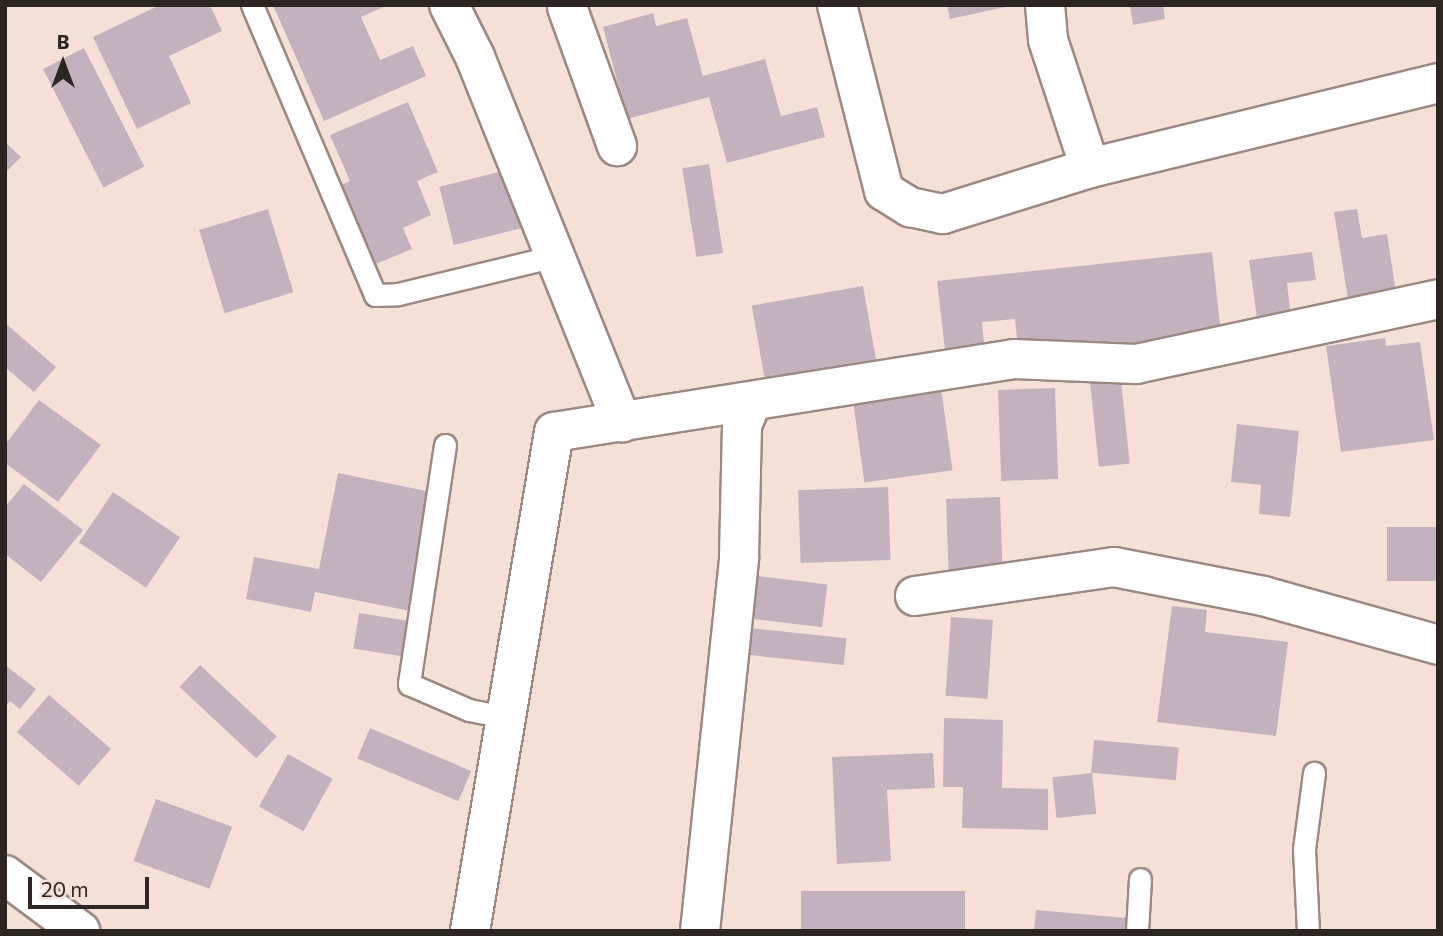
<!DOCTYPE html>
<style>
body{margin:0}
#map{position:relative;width:1443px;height:936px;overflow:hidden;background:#f5e0d8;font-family:Commissioner,sans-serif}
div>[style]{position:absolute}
.building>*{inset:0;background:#c3b2be;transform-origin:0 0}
.roads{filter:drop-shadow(2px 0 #9b8982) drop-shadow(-2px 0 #9b8982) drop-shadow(0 2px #9b8982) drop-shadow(0 -2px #9b8982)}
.lane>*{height:21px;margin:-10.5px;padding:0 10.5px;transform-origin:10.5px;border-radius:10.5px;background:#fff}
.street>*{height:38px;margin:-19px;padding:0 19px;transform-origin:19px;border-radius:19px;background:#fff}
span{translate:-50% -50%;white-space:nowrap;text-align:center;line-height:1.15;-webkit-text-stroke:5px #f5e0d8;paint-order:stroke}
.frame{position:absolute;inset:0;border:7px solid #2d2522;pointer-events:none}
.north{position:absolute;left:28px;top:28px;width:70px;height:70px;-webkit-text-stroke:5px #f5e0d8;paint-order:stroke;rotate:0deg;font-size:19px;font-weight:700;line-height:28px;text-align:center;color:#2d2522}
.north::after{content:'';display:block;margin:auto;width:24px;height:32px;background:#2d2522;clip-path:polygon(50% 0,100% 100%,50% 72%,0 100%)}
.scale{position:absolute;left:28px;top:877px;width:121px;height:32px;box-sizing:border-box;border:4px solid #2d2522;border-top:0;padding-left:9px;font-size:21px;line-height:24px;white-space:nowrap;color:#2d2522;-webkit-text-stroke:5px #f5e0d8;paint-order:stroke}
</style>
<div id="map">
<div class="building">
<div style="clip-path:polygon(160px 5px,210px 5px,222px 31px,169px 56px,191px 103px,137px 129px,93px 37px)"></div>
<div style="clip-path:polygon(273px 5px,388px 5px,361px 17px,380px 60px,413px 46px,426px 76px,324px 121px)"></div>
<div style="clip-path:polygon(947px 5px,1010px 5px,1010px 6px,950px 19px)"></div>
<div style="clip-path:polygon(1130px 5px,1163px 5px,1165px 19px,1133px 25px)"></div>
<div style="clip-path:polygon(653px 13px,656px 26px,687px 18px,703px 76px,765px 59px,781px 116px,817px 107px,825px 137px,727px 163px,709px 97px,627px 119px,603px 27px)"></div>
<div style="left:84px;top:48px;width:133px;height:46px;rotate:63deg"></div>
<div style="clip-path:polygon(408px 102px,438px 172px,417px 181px,431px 215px,403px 228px,412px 249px,371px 266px,336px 187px,350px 181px,330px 135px)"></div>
<div style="clip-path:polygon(5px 142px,21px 157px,5px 173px)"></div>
<div style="left:709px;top:164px;width:90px;height:27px;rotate:81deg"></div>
<div style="left:515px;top:168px;width:60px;height:78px;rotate:76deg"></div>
<div style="left:268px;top:209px;width:87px;height:72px;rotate:73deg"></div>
<div style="clip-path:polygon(1357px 209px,1362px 238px,1387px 234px,1398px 305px,1350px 312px,1334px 212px)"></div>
<div style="clip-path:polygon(1212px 252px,1221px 334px,1019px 356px,1015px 319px,982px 322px,985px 354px,946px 358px,937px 281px)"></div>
<div style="clip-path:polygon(1312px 252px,1316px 280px,1287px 283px,1292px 328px,1259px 333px,1249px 260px)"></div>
<div style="left:863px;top:286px;width:88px;height:113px;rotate:80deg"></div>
<div style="clip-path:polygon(5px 323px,56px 367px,34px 392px,5px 367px)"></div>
<div style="clip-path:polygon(1385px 338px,1386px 346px,1420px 342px,1434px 440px,1341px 452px,1326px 346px)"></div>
<div style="left:1120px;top:371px;width:93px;height:31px;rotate:84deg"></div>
<div style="left:941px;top:388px;width:83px;height:89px;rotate:82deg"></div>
<div style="left:1055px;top:388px;width:91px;height:57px;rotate:88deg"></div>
<div style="clip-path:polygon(39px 400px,101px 445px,58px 502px,5px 463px,5px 445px)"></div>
<div style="clip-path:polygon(1237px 424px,1299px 431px,1290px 517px,1259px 514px,1261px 485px,1231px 482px)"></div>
<div style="clip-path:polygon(338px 473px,436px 493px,415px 612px,315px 592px,311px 612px,246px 599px,254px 557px,319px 569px)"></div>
<div style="clip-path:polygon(24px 484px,83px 530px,41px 582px,5px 554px,5px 507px)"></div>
<div style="left:888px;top:487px;width:73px;height:90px;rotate:88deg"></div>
<div style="left:113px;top:492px;width:81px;height:61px;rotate:34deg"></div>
<div style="left:1000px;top:497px;width:80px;height:54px;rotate:88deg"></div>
<div style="left:1387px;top:527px;width:51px;height:54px"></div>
<div style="left:741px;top:574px;width:87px;height:43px;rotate:7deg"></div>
<div style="clip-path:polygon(1172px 606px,1207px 610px,1205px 632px,1288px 642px,1276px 736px,1157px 722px)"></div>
<div style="left:359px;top:613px;width:49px;height:36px;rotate:9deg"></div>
<div style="left:951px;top:617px;width:42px;height:79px;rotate:4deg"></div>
<div style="left:750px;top:628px;width:97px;height:27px;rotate:6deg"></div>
<div style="clip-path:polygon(5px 665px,36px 689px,20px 709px,10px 701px,5px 707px)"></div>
<div style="left:200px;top:665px;width:105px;height:30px;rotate:43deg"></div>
<div style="left:49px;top:695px;width:82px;height:49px;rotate:41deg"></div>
<div style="clip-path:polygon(944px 718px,1003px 720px,1002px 788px,1048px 789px,1048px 830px,962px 828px,963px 787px,943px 787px)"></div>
<div style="left:370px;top:728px;width:110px;height:33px;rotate:23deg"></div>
<div style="left:1094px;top:740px;width:85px;height:33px;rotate:5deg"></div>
<div style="clip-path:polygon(933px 753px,935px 788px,887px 790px,891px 861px,837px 864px,832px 757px)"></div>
<div style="left:288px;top:754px;width:51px;height:60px;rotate:29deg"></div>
<div style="left:1092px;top:773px;width:41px;height:40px;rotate:84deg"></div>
<div style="left:156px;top:799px;width:81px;height:66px;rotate:20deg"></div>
<div style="left:965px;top:891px;width:40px;height:164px;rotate:90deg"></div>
<div style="clip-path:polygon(1036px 910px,1126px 918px,1125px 931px,1034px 931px)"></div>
</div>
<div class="roads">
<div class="lane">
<div style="left:252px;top:5px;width:315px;rotate:67deg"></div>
<div style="left:375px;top:295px;width:23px;rotate:-2deg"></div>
<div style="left:398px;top:294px;width:162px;rotate:-13.6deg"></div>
<div style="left:445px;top:445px;width:242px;rotate:98.6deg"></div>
<div style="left:409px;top:684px;width:65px;rotate:23.4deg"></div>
<div style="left:469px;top:710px;width:38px;rotate:11deg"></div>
<div style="left:1137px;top:931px;width:52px;rotate:-86.7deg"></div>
<div style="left:1308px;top:931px;width:82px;rotate:-92.8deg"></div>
<div style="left:1304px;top:849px;width:77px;rotate:-82.5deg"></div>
</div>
<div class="street">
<div style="left:449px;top:5px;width:58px;rotate:63.4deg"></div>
<div style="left:475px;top:57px;width:394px;rotate:68.1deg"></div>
<div style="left:837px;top:5px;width:192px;rotate:75.8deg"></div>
<div style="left:884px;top:191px;width:31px;rotate:32deg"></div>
<div style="left:910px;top:207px;width:34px;rotate:12deg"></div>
<div style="left:943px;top:214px;width:154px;rotate:-17.4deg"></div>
<div style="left:1090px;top:168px;width:358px;rotate:-13.7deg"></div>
<div style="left:1045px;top:5px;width:35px;rotate:85deg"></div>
<div style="left:1048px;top:40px;width:135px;rotate:71.8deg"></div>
<div style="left:567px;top:7px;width:148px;rotate:70.2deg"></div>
<div style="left:915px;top:596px;width:201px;rotate:-8.3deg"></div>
<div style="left:1114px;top:567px;width:152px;rotate:11deg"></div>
<div style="left:1263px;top:596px;width:182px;rotate:15.6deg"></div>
<div style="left:5px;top:875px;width:94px;rotate:36.7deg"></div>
<div style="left:470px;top:931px;width:506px;rotate:-80.44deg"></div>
<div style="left:554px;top:432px;width:466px;rotate:-9deg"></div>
<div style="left:1014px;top:359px;width:122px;rotate:2.3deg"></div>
<div style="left:1136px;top:364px;width:309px;rotate:-12.1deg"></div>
<div style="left:700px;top:931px;width:376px;rotate:-84deg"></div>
<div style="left:739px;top:557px;width:132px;rotate:-88.7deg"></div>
<div style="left:742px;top:425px;width:26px;rotate:-67deg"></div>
</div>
</div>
<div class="frame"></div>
<div class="north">B</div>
<div class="scale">20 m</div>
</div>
